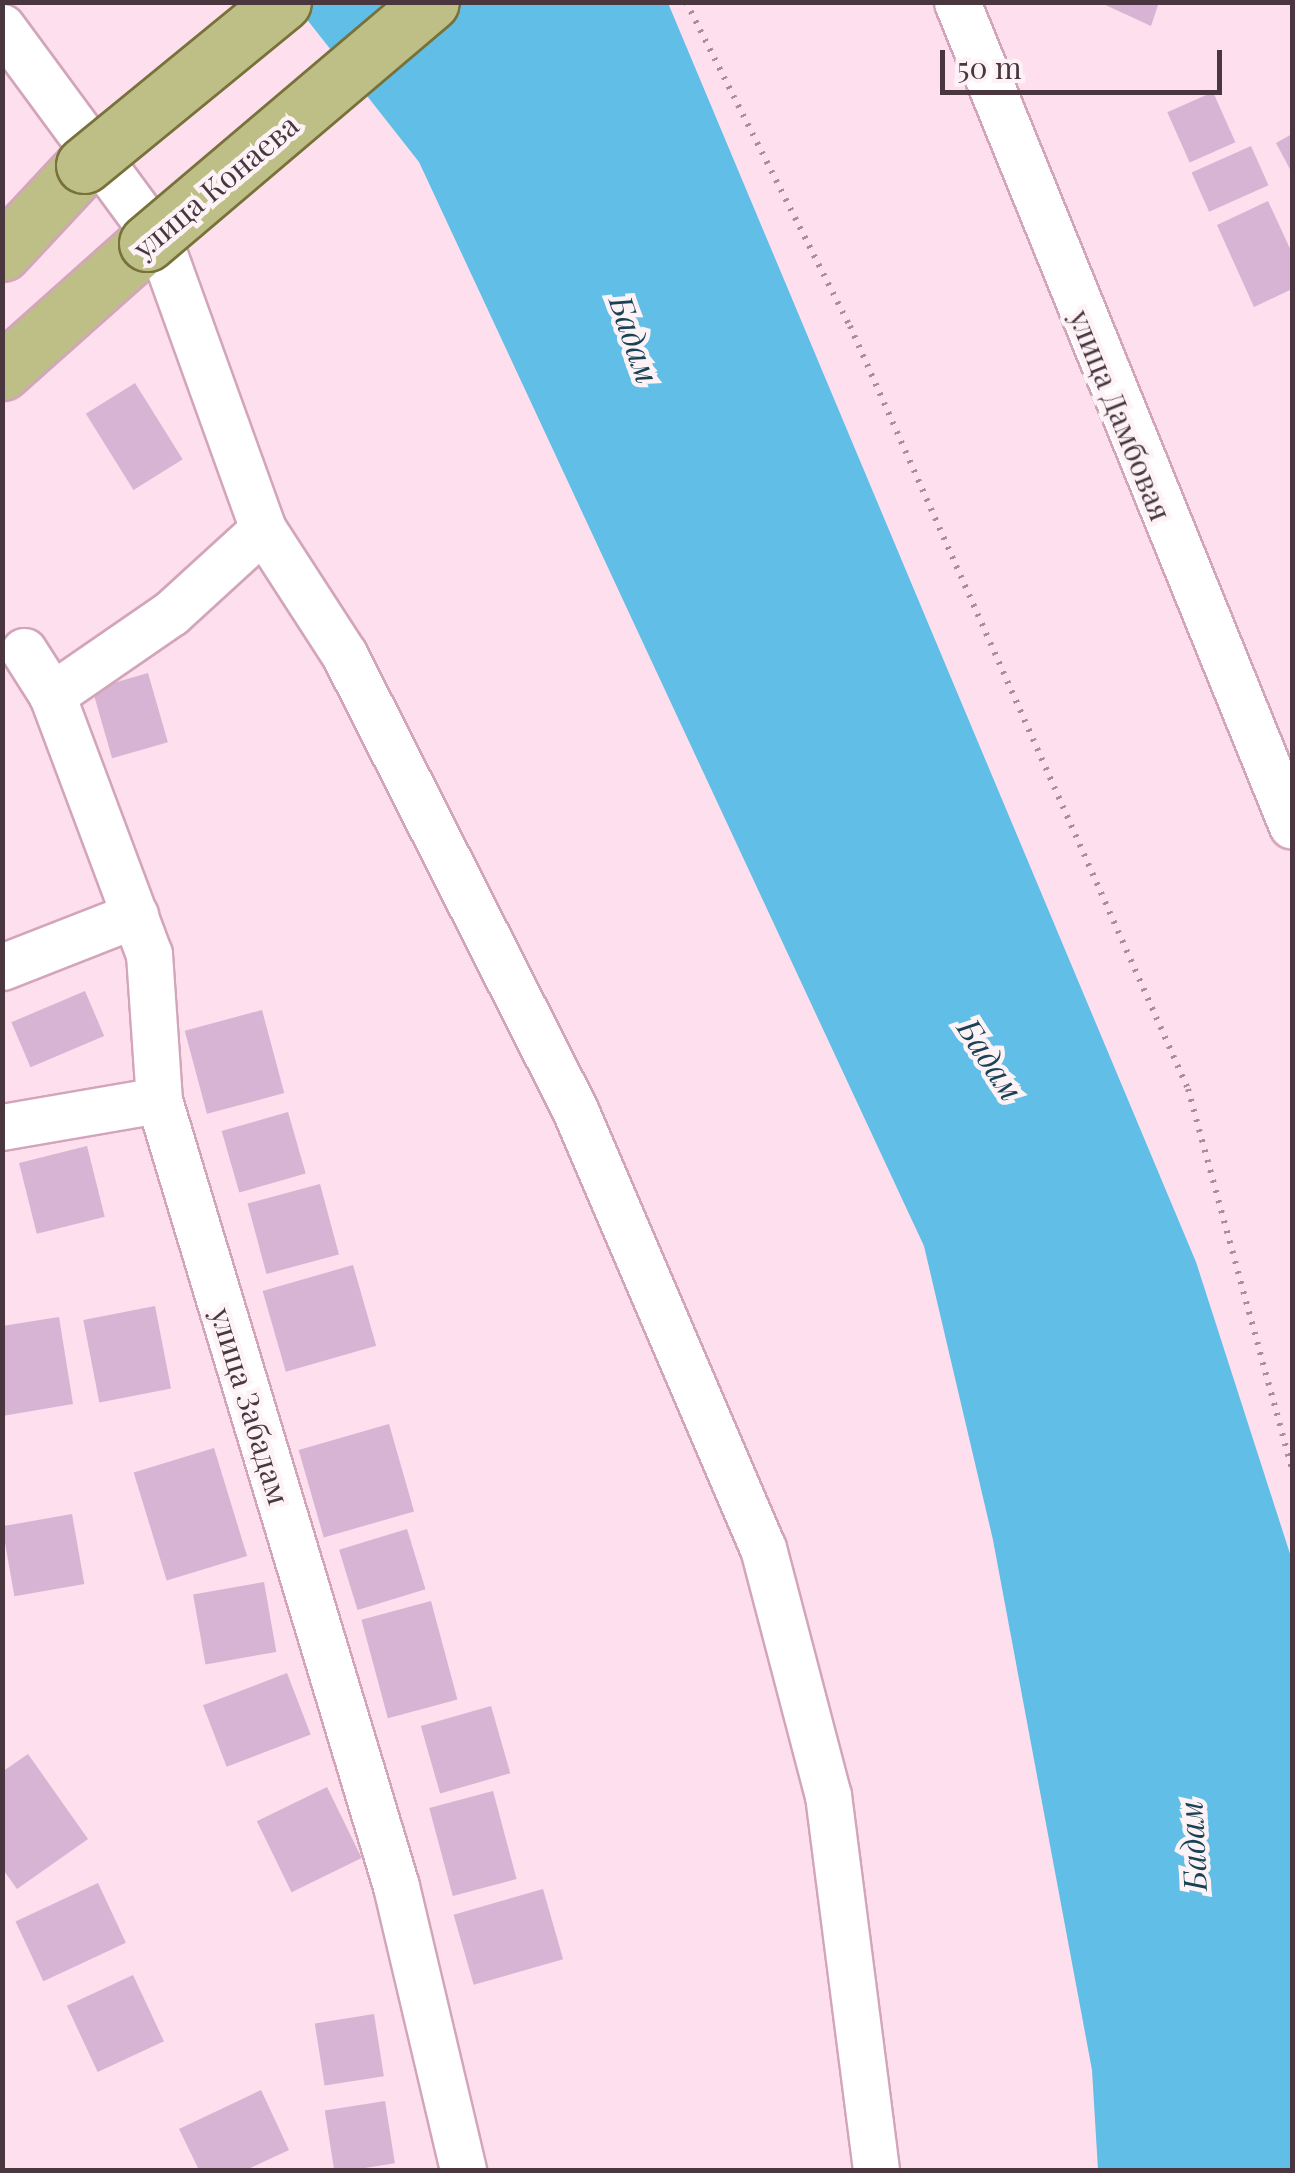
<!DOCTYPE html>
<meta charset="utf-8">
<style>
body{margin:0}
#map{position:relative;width:1295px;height:2173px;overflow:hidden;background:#fddfed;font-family:"Playfair Display",serif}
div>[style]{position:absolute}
.water>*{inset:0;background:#60bee7}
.building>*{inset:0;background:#d7b3d4;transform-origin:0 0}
.path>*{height:6px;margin-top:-3px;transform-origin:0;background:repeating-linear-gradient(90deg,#a78e9a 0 2.5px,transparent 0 10.5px)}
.roads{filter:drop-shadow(2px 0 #d3a5ba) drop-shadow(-2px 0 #d3a5ba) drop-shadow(0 2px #d3a5ba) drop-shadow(0 -2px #d3a5ba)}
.minor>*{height:45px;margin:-22.5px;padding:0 22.5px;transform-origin:22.5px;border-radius:22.5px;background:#fff}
.major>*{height:55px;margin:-27.5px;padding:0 27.5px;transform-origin:27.5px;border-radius:27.5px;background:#bebe87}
.bridges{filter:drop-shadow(2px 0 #78723a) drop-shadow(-2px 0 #78723a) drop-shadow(0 2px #78723a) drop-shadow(0 -2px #78723a)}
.major-bridge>*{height:55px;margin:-27.5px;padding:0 27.5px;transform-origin:27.5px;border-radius:27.5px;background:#bebe87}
span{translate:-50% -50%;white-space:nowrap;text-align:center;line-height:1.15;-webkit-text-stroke:9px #fdf3f7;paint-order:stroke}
.street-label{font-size:30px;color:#49363f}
.water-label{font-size:32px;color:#194254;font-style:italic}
.frame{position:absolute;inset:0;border:5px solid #49363f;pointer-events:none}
.scale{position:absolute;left:940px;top:50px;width:282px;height:45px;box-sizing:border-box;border:5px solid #49363f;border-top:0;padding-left:12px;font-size:30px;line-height:35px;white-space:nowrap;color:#49363f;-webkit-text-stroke:8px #fdf3f7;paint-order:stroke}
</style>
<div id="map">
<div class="water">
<div style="clip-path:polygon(294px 3px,668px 3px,1196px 1262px,1292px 1560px,1292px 2170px,1098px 2170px,1092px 2070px,993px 1540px,924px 1246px,419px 162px)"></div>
</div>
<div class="building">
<div style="clip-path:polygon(1099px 2px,1159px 2px,1151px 26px)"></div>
<div style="left:1213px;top:92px;width:55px;height:50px;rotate:66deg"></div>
<div style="clip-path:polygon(1292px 134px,1292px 173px,1276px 143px)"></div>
<div style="left:1251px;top:146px;width:43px;height:65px;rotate:66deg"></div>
<div style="clip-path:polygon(1268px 201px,1292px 253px,1292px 289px,1254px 307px,1217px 225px)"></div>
<div style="left:135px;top:383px;width:90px;height:58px;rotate:58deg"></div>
<div style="left:148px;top:673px;width:72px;height:58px;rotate:74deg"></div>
<div style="left:85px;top:991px;width:49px;height:80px;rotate:67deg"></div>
<div style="left:262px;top:1010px;width:86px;height:80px;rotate:75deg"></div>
<div style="left:288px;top:1112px;width:64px;height:69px;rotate:74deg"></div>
<div style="left:87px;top:1146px;width:73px;height:70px;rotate:76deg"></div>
<div style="left:320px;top:1184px;width:73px;height:75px;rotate:75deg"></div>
<div style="left:353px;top:1265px;width:84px;height:94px;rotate:74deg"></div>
<div style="left:155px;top:1306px;width:84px;height:73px;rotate:79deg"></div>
<div style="clip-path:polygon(59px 1317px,73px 1404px,2px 1416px,2px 1326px)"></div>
<div style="left:389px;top:1424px;width:91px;height:94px;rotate:74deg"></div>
<div style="left:214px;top:1448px;width:113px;height:84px;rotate:73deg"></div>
<div style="left:72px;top:1514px;width:71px;height:71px;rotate:80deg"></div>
<div style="left:407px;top:1529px;width:63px;height:71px;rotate:73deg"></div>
<div style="left:264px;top:1582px;width:71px;height:72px;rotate:80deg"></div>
<div style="left:431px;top:1601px;width:102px;height:72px;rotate:75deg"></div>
<div style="left:287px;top:1673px;width:66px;height:90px;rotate:69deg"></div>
<div style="left:491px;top:1706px;width:70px;height:73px;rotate:74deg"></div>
<div style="clip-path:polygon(28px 1754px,88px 1839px,17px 1889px,2px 1868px,2px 1772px)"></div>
<div style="left:327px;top:1787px;width:79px;height:78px;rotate:64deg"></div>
<div style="left:493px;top:1791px;width:91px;height:66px;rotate:75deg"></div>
<div style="left:98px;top:1883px;width:66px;height:91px;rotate:65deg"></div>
<div style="left:543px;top:1889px;width:73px;height:93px;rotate:74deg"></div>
<div style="left:133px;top:1975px;width:73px;height:73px;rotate:65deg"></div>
<div style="left:374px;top:2014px;width:63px;height:60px;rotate:81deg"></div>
<div style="clip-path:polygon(261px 2090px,289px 2150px,246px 2170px,199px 2170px,179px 2129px)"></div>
<div style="left:385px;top:2101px;width:63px;height:61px;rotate:81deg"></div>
</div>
<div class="path">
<div style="left:686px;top:2px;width:363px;rotate:63.2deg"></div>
<div style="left:850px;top:326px;width:835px;rotate:66.11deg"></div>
<div style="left:1188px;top:1089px;width:395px;rotate:74.7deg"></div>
</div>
<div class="roads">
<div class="minor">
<div style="left:957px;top:2px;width:889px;rotate:67.88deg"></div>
<div style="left:2px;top:27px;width:265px;rotate:53.6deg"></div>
<div style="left:159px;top:240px;width:307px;rotate:70.2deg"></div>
<div style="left:263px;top:529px;width:125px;rotate:137.6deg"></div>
<div style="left:171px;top:613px;width:145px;rotate:145.4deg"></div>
<div style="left:263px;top:529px;width:149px;rotate:57.1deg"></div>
<div style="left:344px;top:654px;width:511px;rotate:63.13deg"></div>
<div style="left:575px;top:1110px;width:477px;rotate:66.8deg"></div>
<div style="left:763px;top:1548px;width:255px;rotate:75.3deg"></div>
<div style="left:828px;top:1795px;width:378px;rotate:82.7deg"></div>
<div style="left:24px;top:651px;width:52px;rotate:57.5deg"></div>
<div style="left:52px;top:695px;width:277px;rotate:69.5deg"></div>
<div style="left:149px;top:954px;width:146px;rotate:86.1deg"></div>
<div style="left:159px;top:1100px;width:821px;rotate:73.22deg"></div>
<div style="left:396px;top:1886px;width:292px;rotate:76.7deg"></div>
<div style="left:2px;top:967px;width:143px;rotate:-21.4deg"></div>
<div style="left:2px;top:1127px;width:159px;rotate:-9.8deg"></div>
</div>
<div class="major">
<div style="left:2px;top:253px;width:120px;rotate:-47deg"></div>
<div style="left:2px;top:372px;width:194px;rotate:-41.7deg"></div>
</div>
</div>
<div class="bridges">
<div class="major-bridge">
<div style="left:84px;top:165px;width:257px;rotate:-39.3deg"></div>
<div style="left:147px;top:243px;width:372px;rotate:-40.3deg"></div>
</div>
</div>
<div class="street-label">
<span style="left:215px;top:186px;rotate:-40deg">улица Конаева</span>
<span style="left:1121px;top:415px;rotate:68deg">улица Дамбовая</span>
<span style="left:251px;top:1406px;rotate:73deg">улица Забадам</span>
</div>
<div class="water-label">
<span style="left:635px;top:339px;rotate:71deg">Бадам</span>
<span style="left:991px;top:1059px;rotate:57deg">Бадам</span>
<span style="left:1192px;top:1846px;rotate:-93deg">Бадам</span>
</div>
<div class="frame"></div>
<div class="scale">50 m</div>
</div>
